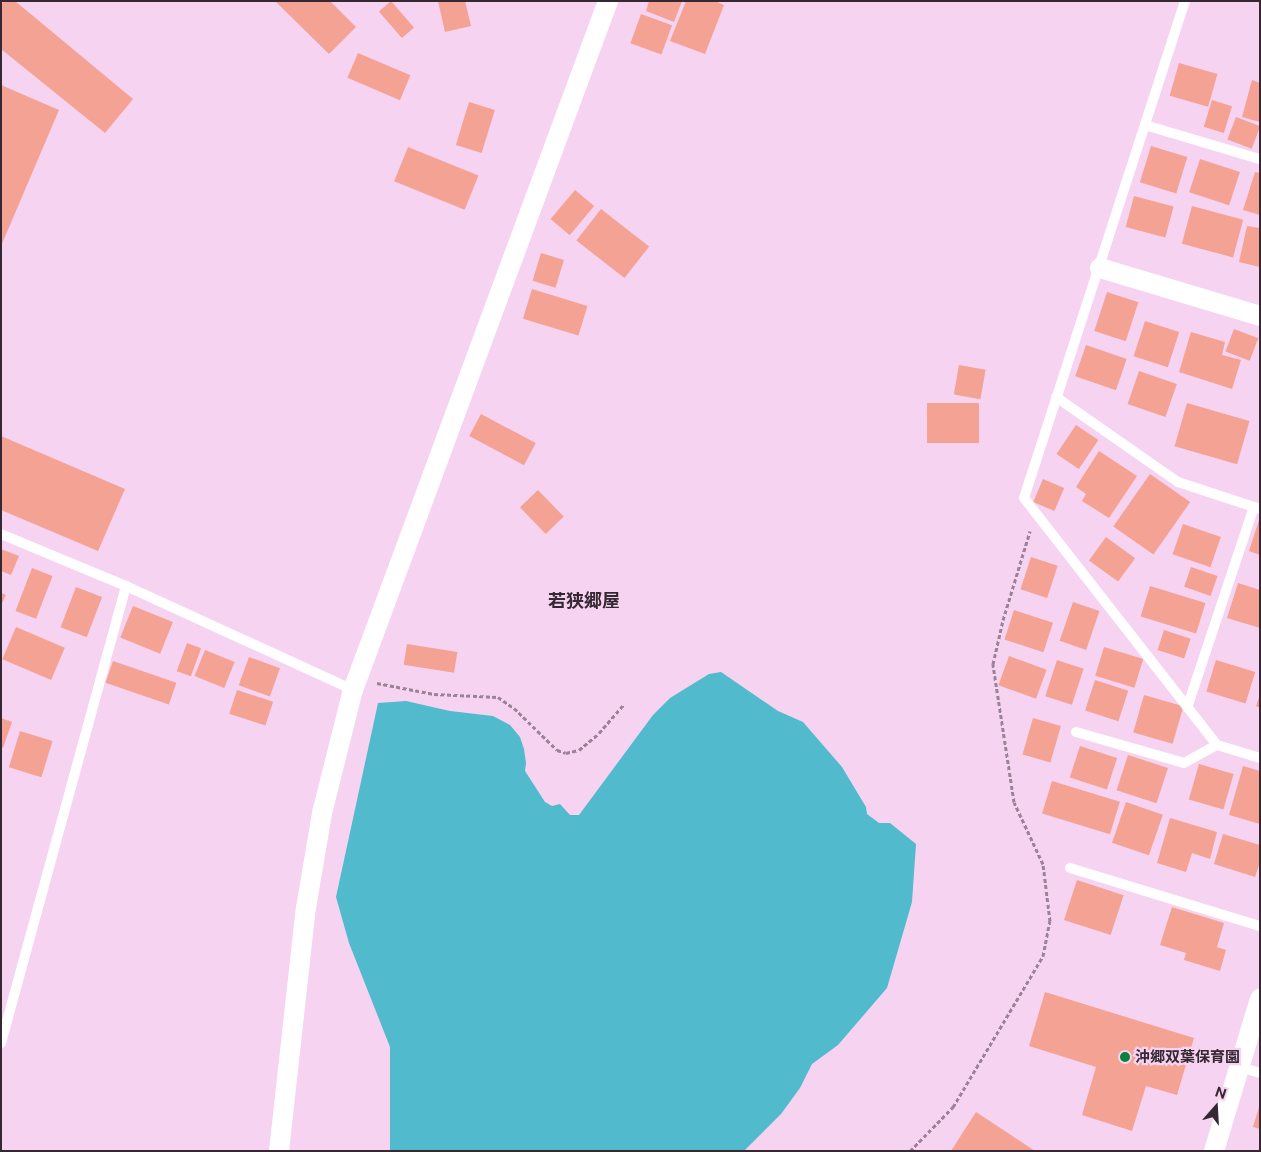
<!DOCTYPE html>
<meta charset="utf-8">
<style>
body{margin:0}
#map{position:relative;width:1261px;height:1152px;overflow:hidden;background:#f6d3f1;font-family:"Public Sans","Noto Sans JP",sans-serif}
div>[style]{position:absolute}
.water>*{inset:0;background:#51bacc}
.building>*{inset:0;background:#f4a294;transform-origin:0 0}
.path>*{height:3px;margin-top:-1.5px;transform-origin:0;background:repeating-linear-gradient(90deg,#9b8297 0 4px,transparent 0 6.5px)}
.service>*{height:10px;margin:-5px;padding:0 5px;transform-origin:5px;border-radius:5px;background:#fff}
.minor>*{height:20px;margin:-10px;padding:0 10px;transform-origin:10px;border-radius:10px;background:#fff}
.dots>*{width:14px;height:14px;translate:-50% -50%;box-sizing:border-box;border:2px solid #f6d3f1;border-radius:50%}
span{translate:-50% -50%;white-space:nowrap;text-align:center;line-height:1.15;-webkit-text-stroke:4.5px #f6d3f1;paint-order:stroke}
.poi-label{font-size:15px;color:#352833;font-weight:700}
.left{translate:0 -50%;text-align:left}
.quarter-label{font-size:18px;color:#352833;font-weight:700}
.frame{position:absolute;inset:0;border:2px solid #352833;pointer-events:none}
.north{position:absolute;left:1191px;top:1082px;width:50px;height:50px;-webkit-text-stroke:4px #f6d3f1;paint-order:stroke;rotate:19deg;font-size:14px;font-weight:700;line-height:20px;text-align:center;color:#352833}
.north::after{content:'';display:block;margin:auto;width:18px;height:22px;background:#352833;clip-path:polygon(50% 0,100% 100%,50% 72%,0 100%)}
</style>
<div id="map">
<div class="water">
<div style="clip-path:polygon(721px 672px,778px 711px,803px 722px,842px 767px,866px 807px,867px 814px,879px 823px,890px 823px,916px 844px,912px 902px,887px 988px,838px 1045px,812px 1064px,800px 1088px,781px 1114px,744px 1151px,390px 1151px,390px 1047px,349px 943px,336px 897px,378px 703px,406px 701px,450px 711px,493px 716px,510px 725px,520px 737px,524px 749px,526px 763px,525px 771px,545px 802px,552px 806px,560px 804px,570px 815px,579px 815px,653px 715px,670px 698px,709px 674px)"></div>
</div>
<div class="building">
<div style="clip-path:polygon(4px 1px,15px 1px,133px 99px,105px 133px,1px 49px,1px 5px)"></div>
<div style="clip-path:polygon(275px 1px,330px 1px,356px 27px,329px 54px)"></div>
<div style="left:391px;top:1px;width:35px;height:16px;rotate:49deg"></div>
<div style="clip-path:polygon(438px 1px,465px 1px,471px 26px,445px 32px)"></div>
<div style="clip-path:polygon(649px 1px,682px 1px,674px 22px,646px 11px)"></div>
<div style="clip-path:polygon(686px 1px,715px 1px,724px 5px,705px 54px,670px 41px)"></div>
<div style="left:641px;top:14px;width:33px;height:31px;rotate:20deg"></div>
<div style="left:358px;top:53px;width:57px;height:27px;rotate:23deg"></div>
<div style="left:1179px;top:63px;width:40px;height:34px;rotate:16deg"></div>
<div style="clip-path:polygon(1252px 80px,1260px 83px,1260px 122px,1242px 117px)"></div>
<div style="clip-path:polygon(1px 85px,59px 110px,1px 246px)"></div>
<div style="left:1212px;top:100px;width:21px;height:28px;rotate:17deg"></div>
<div style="left:469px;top:102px;width:27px;height:45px;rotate:17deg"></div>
<div style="left:1236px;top:117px;width:26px;height:24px;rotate:21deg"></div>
<div style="left:1151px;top:146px;width:38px;height:38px;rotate:17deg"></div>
<div style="left:408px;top:147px;width:76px;height:37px;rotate:22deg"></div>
<div style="left:1200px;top:159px;width:42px;height:35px;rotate:18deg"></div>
<div style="clip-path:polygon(1255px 172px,1260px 173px,1260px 215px,1243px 210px)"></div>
<div style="left:575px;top:190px;width:25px;height:38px;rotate:40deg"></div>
<div style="left:1134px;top:196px;width:41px;height:32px;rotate:15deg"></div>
<div style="left:1192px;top:206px;width:53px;height:39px;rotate:15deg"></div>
<div style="left:601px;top:209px;width:61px;height:40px;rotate:38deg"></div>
<div style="clip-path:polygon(1247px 226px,1260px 228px,1260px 267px,1239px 262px)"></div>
<div style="left:541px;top:253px;width:24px;height:29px;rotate:17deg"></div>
<div style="left:532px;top:289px;width:58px;height:31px;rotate:17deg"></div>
<div style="left:1107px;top:292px;width:33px;height:41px;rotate:18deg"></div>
<div style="left:1145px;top:321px;width:36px;height:37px;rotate:18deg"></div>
<div style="left:1234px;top:329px;width:26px;height:24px;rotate:21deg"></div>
<div style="clip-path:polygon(1191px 332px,1225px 342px,1222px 355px,1241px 360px,1232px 389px,1179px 372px)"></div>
<div style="left:1086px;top:345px;width:43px;height:33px;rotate:19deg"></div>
<div style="left:959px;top:365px;width:27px;height:30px;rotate:10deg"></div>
<div style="left:1139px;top:371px;width:40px;height:35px;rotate:19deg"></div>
<div style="left:979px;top:403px;width:40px;height:52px;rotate:90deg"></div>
<div style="left:1187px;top:403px;width:65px;height:45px;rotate:16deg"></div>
<div style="left:481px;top:414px;width:62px;height:25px;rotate:28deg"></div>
<div style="left:1076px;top:425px;width:27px;height:35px;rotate:34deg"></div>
<div style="clip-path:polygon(1px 436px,125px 489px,98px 551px,1px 510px)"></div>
<div style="clip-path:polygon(1099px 451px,1137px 476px,1109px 518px,1082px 501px,1086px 494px,1076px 487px)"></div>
<div style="left:1150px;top:474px;width:49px;height:64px;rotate:35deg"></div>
<div style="left:1043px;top:479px;width:23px;height:25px;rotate:23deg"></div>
<div style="left:538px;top:490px;width:37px;height:25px;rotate:46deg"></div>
<div style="clip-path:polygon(1260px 517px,1260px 555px,1249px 551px)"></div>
<div style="left:1183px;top:524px;width:40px;height:32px;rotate:19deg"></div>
<div style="left:1106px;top:537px;width:36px;height:29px;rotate:36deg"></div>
<div style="clip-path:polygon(1px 549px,19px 556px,11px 575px,1px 571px)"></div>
<div style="left:1031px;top:557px;width:28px;height:34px;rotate:18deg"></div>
<div style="left:1191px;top:567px;width:28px;height:21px;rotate:19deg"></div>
<div style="left:32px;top:568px;width:22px;height:46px;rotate:21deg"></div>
<div style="clip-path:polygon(1238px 583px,1260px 590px,1260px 628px,1227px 618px)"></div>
<div style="left:1150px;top:586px;width:58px;height:32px;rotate:17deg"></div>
<div style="left:76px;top:587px;width:28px;height:43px;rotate:21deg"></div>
<div style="clip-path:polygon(1px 593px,6px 595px,1px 605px)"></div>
<div style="left:1073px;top:602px;width:28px;height:41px;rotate:19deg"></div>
<div style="left:133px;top:606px;width:43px;height:34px;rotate:22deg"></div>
<div style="left:1014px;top:610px;width:41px;height:31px;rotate:18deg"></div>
<div style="left:16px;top:627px;width:53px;height:35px;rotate:23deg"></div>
<div style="left:1164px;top:630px;width:28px;height:21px;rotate:18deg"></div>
<div style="left:187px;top:643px;width:15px;height:30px;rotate:20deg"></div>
<div style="left:407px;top:644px;width:51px;height:21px;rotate:9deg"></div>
<div style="left:1104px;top:647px;width:41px;height:30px;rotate:17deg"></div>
<div style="left:205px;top:650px;width:32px;height:28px;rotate:22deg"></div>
<div style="left:1009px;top:656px;width:40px;height:31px;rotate:20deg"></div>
<div style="left:249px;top:657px;width:33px;height:30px;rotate:20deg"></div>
<div style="left:1057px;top:660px;width:28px;height:38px;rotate:18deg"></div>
<div style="left:1216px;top:660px;width:41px;height:33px;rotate:17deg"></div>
<div style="left:113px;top:661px;width:67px;height:23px;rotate:19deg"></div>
<div style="left:1095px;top:680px;width:35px;height:32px;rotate:18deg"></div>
<div style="left:237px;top:690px;width:38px;height:25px;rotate:18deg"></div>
<div style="left:1144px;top:695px;width:41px;height:39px;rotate:16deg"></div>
<div style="clip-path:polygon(1260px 695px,1260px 708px,1256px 706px)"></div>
<div style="clip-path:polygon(1px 718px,12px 722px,3px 748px,1px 747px)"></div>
<div style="left:1033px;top:718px;width:29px;height:38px;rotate:16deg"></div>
<div style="left:20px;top:731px;width:34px;height:38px;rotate:17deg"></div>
<div style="left:1080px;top:746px;width:39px;height:33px;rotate:18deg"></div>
<div style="left:1128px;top:755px;width:42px;height:37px;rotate:18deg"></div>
<div style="left:1199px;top:764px;width:36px;height:37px;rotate:16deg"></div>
<div style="clip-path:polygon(1243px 766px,1260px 771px,1260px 824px,1229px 815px)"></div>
<div style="left:1052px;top:781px;width:71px;height:34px;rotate:17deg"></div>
<div style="left:1126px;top:802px;width:39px;height:43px;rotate:19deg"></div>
<div style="clip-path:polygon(1170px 818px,1217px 832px,1210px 859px,1192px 853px,1186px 872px,1157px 863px)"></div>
<div style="clip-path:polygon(1223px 834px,1260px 845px,1260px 862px,1255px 877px,1214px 864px)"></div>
<div style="left:1077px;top:880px;width:49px;height:42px;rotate:18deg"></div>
<div style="clip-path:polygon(1172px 907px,1224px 923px,1217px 947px,1226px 950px,1220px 971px,1184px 960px,1186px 953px,1160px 945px)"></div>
<div style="clip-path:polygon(1045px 992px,1194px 1038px,1177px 1095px,1146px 1086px,1132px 1131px,1082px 1115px,1096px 1067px,1029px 1046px)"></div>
<div style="clip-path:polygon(1260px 1104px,1260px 1129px,1253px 1127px)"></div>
<div style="clip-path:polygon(976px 1112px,1035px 1151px,951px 1151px)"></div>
</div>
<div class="path">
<div style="left:377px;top:683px;width:58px;rotate:10.9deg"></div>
<div style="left:434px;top:694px;width:64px;rotate:2.7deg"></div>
<div style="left:498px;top:697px;width:19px;rotate:35deg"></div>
<div style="left:514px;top:708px;width:60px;rotate:44.3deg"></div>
<div style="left:557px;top:750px;width:9px;rotate:18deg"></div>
<div style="left:566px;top:753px;width:13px;rotate:-13deg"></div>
<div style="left:579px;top:750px;width:26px;rotate:-40deg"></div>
<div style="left:599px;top:733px;width:38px;rotate:-49deg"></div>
<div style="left:910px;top:1151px;width:62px;rotate:-45.7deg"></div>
<div style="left:953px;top:1107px;width:176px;rotate:-59.2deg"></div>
<div style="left:1043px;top:956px;width:36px;rotate:-79deg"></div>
<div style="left:1050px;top:921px;width:57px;rotate:-97deg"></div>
<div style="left:1043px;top:864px;width:68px;rotate:-115.1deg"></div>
<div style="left:1014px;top:802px;width:140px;rotate:-98.7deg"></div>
<div style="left:993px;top:664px;width:45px;rotate:-77.2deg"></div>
<div style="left:1003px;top:620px;width:93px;rotate:-73.1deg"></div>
</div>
<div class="service">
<div style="left:1185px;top:1px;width:522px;rotate:107.95deg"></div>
<div style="left:1024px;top:498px;width:313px;rotate:52deg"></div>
<div style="left:1217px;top:745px;width:45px;rotate:16.8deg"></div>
<div style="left:1145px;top:125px;width:120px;rotate:16.5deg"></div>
<div style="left:1056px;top:397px;width:149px;rotate:34.9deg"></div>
<div style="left:1178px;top:482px;width:86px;rotate:18.2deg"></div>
<div style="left:1px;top:534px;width:135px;rotate:22.6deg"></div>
<div style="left:126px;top:586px;width:250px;rotate:24.6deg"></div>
<div style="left:1188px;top:705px;width:209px;rotate:-71.6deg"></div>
<div style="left:1076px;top:732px;width:112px;rotate:16deg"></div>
<div style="left:1184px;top:763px;width:38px;rotate:-29deg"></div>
<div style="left:1070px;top:868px;width:199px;rotate:17deg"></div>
<div style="left:1px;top:1043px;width:474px;rotate:-74.7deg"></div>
<div style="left:1239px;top:1067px;width:22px;rotate:16deg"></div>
</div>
<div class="minor">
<div style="left:1100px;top:268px;width:167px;rotate:16.7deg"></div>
<div style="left:279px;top:1151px;width:244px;rotate:-83.7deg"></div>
<div style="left:306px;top:908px;width:96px;rotate:-80.4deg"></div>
<div style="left:322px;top:813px;width:127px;rotate:-75.9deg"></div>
<div style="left:353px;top:690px;width:735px;rotate:-69.69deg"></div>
<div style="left:1214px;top:1151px;width:159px;rotate:-73.2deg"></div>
</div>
<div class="dots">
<div style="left:1125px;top:1057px;background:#05823b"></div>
</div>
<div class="poi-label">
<span class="left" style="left:1135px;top:1057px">沖郷双葉保育園</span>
</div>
<div class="quarter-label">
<span style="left:584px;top:601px">若狭郷屋</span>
</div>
<div class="frame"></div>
<div class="north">N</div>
</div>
